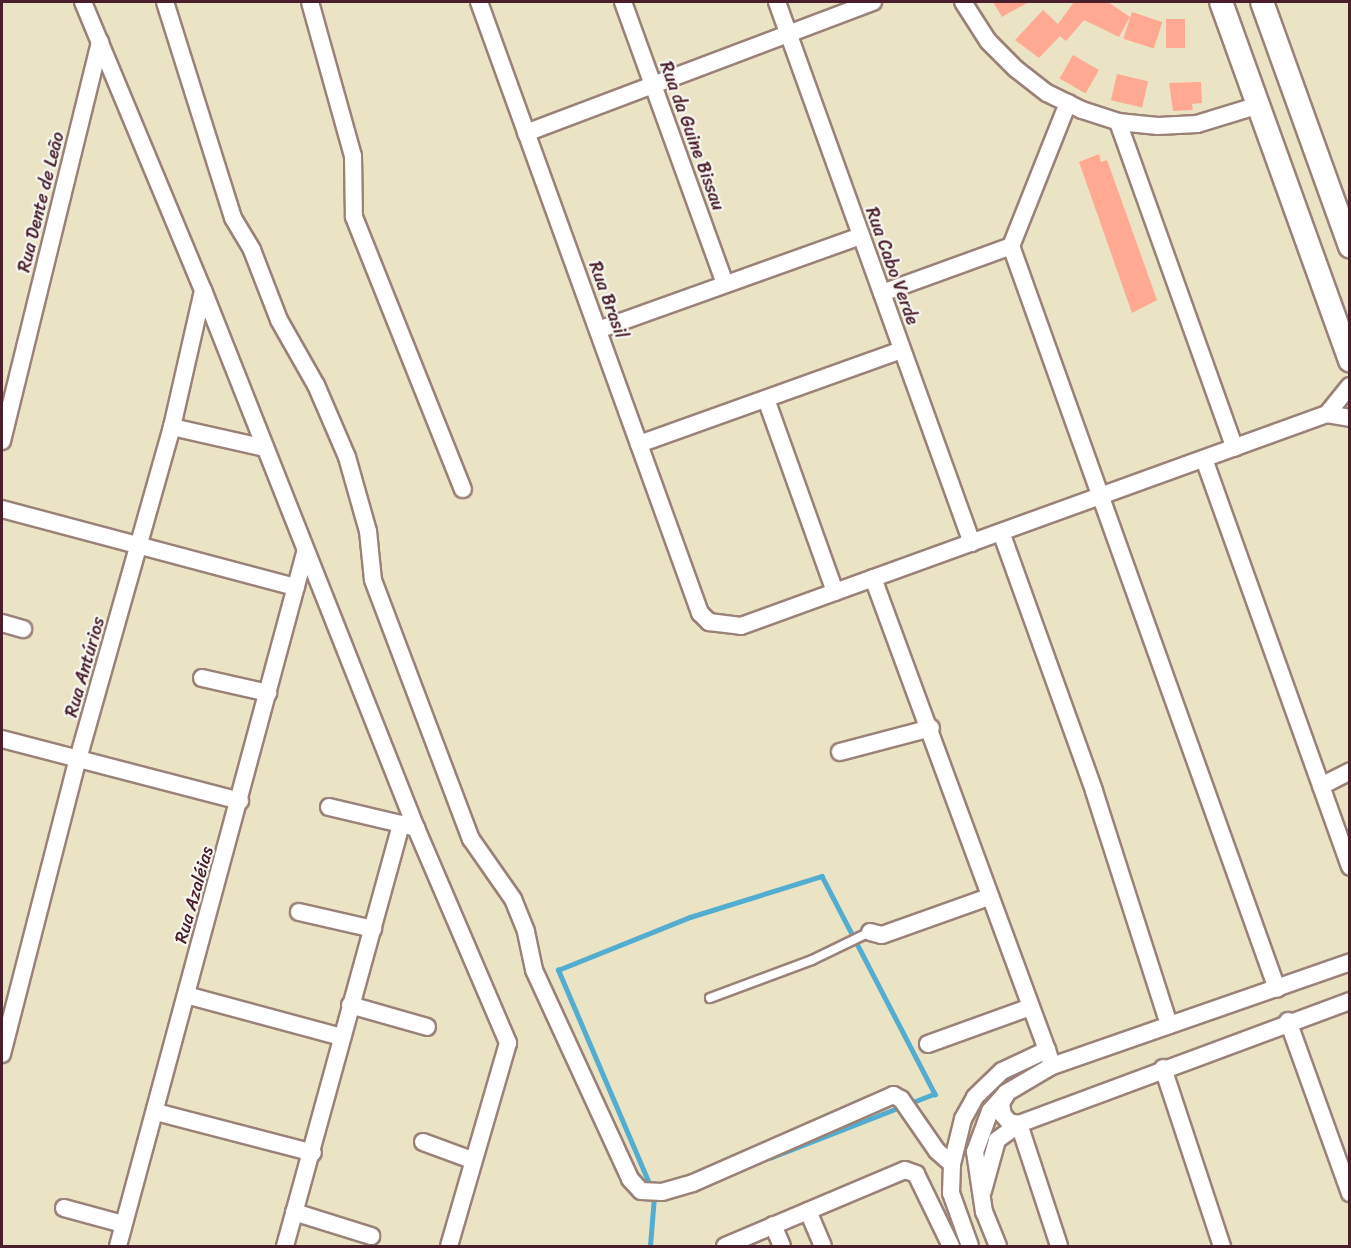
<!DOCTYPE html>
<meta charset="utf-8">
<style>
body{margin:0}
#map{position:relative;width:1351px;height:1248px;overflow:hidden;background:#eae4c5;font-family:Sriracha,sans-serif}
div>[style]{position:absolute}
.stream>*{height:4.5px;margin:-2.25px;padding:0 2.25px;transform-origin:2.25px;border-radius:2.25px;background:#52add0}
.building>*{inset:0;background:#ffa993;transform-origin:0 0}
.roads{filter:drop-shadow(2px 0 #9a8278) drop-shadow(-2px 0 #9a8278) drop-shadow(0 2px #9a8278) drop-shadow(0 -2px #9a8278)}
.lane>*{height:8px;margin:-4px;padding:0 4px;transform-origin:4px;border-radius:4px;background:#fff}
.street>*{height:16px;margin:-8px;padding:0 8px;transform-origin:8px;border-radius:8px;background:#fff}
.secondary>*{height:22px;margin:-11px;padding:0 11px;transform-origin:11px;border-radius:11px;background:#fff}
span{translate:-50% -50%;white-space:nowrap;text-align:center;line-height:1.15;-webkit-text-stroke:4.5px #f6f6f2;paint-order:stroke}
.street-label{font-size:18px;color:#4a1f2b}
.frame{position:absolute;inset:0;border:3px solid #4a1f2b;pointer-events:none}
</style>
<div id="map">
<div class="stream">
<div style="left:651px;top:1188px;width:237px;rotate:-113.1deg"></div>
<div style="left:558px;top:970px;width:142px;rotate:-21.9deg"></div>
<div style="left:690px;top:917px;width:138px;rotate:-17.3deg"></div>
<div style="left:822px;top:876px;width:246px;rotate:62.6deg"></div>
<div style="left:935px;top:1094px;width:176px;rotate:158.7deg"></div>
<div style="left:650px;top:1246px;width:50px;rotate:-85.4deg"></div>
</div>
<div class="building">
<div style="clip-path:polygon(993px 2px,1029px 2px,1002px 17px)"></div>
<div style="clip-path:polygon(1074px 2px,1108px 2px,1130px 17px,1119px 37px,1084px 20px,1066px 41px,1060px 36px,1039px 58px,1015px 40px,1043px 10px,1058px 24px)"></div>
<div style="left:1132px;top:12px;width:32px;height:28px;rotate:18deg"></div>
<div style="left:1166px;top:19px;width:19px;height:29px"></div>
<div style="left:1073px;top:55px;width:30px;height:27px;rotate:30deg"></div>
<div style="left:1117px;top:74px;width:32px;height:27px;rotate:13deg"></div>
<div style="clip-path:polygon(1201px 82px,1202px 103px,1192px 104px,1193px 110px,1173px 111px,1169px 83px)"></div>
<div style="clip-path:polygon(1099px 154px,1101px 162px,1107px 160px,1157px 300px,1132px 313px,1079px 162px)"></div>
</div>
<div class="roads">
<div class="lane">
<div style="left:710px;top:998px;width:109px;rotate:-20.4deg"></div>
<div style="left:812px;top:960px;width:64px;rotate:-25.8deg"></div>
</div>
<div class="street">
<div style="left:83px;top:2px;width:312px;rotate:67.4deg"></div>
<div style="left:203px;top:290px;width:579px;rotate:68.4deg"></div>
<div style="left:416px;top:828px;width:234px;rotate:66.8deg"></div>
<div style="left:508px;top:1043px;width:211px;rotate:106.2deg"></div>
<div style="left:165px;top:2px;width:226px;rotate:72.5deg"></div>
<div style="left:233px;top:218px;width:37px;rotate:59deg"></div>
<div style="left:252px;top:250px;width:75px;rotate:68.9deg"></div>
<div style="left:279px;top:320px;width:75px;rotate:60.4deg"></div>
<div style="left:316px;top:385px;width:78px;rotate:66.7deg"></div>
<div style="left:347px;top:457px;width:77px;rotate:74.2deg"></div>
<div style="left:368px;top:531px;width:49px;rotate:84.2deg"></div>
<div style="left:373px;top:580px;width:277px;rotate:69.3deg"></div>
<div style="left:471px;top:839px;width:73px;rotate:55deg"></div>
<div style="left:513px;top:899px;width:35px;rotate:68deg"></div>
<div style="left:526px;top:932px;width:39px;rotate:78deg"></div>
<div style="left:534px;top:970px;width:230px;rotate:65.3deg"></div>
<div style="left:630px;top:1179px;width:16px;rotate:47deg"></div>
<div style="left:641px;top:1191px;width:21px;rotate:3deg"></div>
<div style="left:662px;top:1192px;width:32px;rotate:-16deg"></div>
<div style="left:693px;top:1183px;width:219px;rotate:-23.7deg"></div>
<div style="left:893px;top:1095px;width:9px;rotate:27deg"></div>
<div style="left:901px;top:1099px;width:63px;rotate:55.3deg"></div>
<div style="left:937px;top:1151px;width:20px;rotate:41deg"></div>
<div style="left:310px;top:2px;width:160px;rotate:74.4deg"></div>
<div style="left:353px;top:156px;width:61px;rotate:89.1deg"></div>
<div style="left:354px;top:217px;width:293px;rotate:68.2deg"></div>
<div style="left:479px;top:2px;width:650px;rotate:70.11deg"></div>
<div style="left:700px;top:613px;width:13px;rotate:45deg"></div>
<div style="left:709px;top:622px;width:32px;rotate:7deg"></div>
<div style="left:741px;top:626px;width:623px;rotate:-19.89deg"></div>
<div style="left:1327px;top:414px;width:23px;rotate:10deg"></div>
<div style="left:623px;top:2px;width:300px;rotate:70.1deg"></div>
<div style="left:777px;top:2px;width:575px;rotate:70.18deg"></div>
<div style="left:963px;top:2px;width:46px;rotate:57.3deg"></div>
<div style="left:988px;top:41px;width:40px;rotate:45deg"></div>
<div style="left:1016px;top:69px;width:39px;rotate:38deg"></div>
<div style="left:1047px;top:93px;width:39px;rotate:26deg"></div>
<div style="left:1082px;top:110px;width:38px;rotate:18deg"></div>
<div style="left:1118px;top:122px;width:40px;rotate:5.7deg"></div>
<div style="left:1158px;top:126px;width:39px;rotate:-3deg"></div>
<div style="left:1197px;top:124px;width:65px;rotate:-17deg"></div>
<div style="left:1068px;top:103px;width:154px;rotate:111.7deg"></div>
<div style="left:1011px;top:246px;width:789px;rotate:70.3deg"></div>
<div style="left:1118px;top:122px;width:346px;rotate:70.3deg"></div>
<div style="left:526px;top:133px;width:371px;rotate:-20.7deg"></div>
<div style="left:882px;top:293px;width:137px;rotate:-20deg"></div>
<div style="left:598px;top:330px;width:279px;rotate:-19.7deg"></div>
<div style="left:766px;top:399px;width:205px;rotate:70.3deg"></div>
<div style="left:1327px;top:414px;width:36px;rotate:-51deg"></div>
<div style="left:172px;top:427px;width:95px;rotate:12.7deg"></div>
<div style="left:2px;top:441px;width:411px;rotate:-76.2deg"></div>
<div style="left:639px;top:444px;width:279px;rotate:-19.7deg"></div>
<div style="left:1204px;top:459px;width:433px;rotate:70.3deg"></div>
<div style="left:2px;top:509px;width:304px;rotate:14.9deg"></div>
<div style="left:1001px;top:532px;width:275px;rotate:70.2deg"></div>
<div style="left:1094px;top:791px;width:246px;rotate:72.2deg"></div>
<div style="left:873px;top:578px;width:503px;rotate:69.76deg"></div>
<div style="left:2px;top:623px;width:22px;rotate:16deg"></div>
<div style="left:202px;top:678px;width:68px;rotate:12.8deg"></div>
<div style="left:2px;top:739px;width:246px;rotate:14.6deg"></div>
<div style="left:840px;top:752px;width:94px;rotate:-14.8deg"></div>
<div style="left:1321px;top:786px;width:33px;rotate:-27deg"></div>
<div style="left:329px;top:807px;width:74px;rotate:13.3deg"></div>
<div style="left:299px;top:912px;width:76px;rotate:12.9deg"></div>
<div style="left:870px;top:932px;width:12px;rotate:14deg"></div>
<div style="left:882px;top:935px;width:114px;rotate:-19.6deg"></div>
<div style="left:186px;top:995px;width:162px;rotate:15.1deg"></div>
<div style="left:350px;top:1005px;width:80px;rotate:15.9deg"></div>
<div style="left:1288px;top:1021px;width:183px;rotate:70.2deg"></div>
<div style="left:928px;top:1044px;width:109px;rotate:-19.9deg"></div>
<div style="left:2px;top:1054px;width:305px;rotate:-75.6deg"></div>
<div style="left:78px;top:759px;width:345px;rotate:-74.2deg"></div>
<div style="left:172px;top:427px;width:140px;rotate:-77.2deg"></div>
<div style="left:1163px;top:1068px;width:188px;rotate:71.7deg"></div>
<div style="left:1006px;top:1095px;width:9px;rotate:122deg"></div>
<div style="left:1001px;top:1103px;width:12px;rotate:81deg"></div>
<div style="left:1003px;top:1115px;width:9px;rotate:49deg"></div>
<div style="left:1009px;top:1122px;width:10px;rotate:11deg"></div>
<div style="left:1019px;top:1124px;width:128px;rotate:71.8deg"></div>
<div style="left:156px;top:1112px;width:162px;rotate:14.6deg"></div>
<div style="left:423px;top:1142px;width:52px;rotate:20.2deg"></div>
<div style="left:983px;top:1191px;width:53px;rotate:-74.6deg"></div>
<div style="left:997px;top:1140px;width:27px;rotate:-36deg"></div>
<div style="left:1019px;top:1124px;width:353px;rotate:-20.4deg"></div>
<div style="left:64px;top:1208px;width:61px;rotate:15.2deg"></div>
<div style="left:808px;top:1211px;width:38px;rotate:67deg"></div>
<div style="left:294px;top:1212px;width:81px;rotate:17.3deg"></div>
<div style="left:773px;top:1225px;width:23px;rotate:67deg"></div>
<div style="left:118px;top:1246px;width:718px;rotate:-74.9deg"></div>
<div style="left:285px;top:1246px;width:438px;rotate:-74.6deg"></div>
<div style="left:401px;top:824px;width:16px;rotate:15deg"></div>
<div style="left:725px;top:1246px;width:195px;rotate:-22.9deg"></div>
<div style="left:905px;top:1170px;width:12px;rotate:20deg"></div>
<div style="left:916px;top:1174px;width:80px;rotate:64.1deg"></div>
<div style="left:970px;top:1246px;width:56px;rotate:-109.7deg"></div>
<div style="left:951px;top:1193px;width:29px;rotate:-88deg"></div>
<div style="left:952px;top:1164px;width:46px;rotate:-76.3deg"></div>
<div style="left:963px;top:1119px;width:25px;rotate:-61deg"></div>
<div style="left:975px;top:1097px;width:37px;rotate:-44deg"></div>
<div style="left:1002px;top:1071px;width:50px;rotate:-25deg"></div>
<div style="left:1047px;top:1050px;width:9px;rotate:72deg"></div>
<div style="left:998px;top:1246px;width:37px;rotate:-112deg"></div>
<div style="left:984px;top:1212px;width:61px;rotate:-98.5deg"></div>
<div style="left:975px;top:1152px;width:44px;rotate:-69.9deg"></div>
<div style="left:990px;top:1111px;width:24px;rotate:-48deg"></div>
<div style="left:1006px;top:1093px;width:53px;rotate:-30.4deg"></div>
<div style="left:1052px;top:1066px;width:316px;rotate:-19.2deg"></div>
</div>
<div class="secondary">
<div style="left:1221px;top:2px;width:381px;rotate:70.2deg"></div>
<div style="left:1262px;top:2px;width:260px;rotate:70.2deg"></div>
</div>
</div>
<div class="street-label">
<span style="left:692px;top:136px;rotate:70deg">Rua da Guine Bissau</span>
<span style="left:41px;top:202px;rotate:-76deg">Rua Dente de Leão</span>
<span style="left:892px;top:266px;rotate:70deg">Rua Cabo Verde</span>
<span style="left:608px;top:300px;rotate:70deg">Rua Brasil</span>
<span style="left:85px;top:667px;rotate:-74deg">Rua Antúrios</span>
<span style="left:194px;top:895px;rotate:-74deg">Rua Azaléias</span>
</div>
<div class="frame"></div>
</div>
